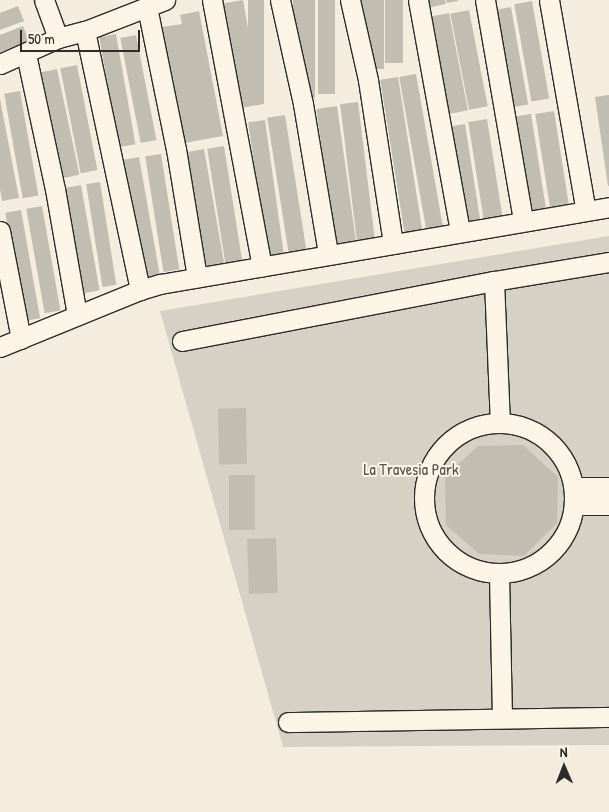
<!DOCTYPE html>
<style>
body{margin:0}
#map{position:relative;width:609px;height:812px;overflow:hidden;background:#f4edde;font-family:"Patrick Hand",sans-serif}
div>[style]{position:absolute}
.green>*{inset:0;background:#d6d1c4}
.building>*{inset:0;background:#c2bdb1;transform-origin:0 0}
.roads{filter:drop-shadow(1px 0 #2b2b2b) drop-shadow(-1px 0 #2b2b2b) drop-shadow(0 1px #2b2b2b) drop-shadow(0 -1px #2b2b2b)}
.minor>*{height:19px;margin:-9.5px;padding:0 9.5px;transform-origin:9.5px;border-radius:9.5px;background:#fcf5e5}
.minor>.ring{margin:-9.5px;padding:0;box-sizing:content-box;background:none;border:19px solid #fcf5e5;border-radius:50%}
span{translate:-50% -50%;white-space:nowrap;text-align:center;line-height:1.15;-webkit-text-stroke:4px #fcf5e5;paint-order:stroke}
.park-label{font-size:16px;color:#565451}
.north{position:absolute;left:539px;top:742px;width:50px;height:50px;-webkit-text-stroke:4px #fcf5e5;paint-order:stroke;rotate:359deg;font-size:14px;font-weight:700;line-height:20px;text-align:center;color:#2b2b2b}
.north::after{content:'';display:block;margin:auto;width:18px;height:22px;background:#2b2b2b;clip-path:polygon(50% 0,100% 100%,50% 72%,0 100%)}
.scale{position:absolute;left:20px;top:30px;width:120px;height:22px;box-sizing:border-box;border:2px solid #2b2b2b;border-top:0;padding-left:6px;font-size:15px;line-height:18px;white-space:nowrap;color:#2b2b2b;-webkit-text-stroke:4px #fcf5e5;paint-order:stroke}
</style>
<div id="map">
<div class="green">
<div style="clip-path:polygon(609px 236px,609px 745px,283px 747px,160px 311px)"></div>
</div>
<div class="building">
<div style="left:243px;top:0;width:106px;height:20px;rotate:80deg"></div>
<div style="left:248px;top:0;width:16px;height:104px"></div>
<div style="left:293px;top:0;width:22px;height:98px"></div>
<div style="left:318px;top:0;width:17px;height:94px"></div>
<div style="left:362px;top:0;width:22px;height:69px"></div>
<div style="left:385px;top:0;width:18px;height:63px"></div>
<div style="clip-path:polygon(425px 0,445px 0,446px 4px,427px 8px)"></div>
<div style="clip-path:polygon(446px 0,458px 0,458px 1px,447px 3px)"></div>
<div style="left:532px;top:1px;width:99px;height:18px;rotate:80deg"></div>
<div style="clip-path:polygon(18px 6px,24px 21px,0 30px,0 13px)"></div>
<div style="left:511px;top:7px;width:99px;height:18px;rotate:80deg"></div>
<div style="left:469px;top:10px;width:98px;height:19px;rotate:79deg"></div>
<div style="clip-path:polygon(199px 11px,223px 136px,184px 143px,162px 27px,182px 24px,180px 15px)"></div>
<div style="left:449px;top:13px;width:99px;height:21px;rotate:79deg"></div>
<div style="clip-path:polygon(23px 26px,29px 41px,0 52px,0 35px)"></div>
<div style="left:116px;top:34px;width:112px;height:17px;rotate:80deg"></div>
<div style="left:136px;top:35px;width:107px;height:16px;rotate:79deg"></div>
<div style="left:77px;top:65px;width:107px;height:17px;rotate:79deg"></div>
<div style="left:57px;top:69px;width:108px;height:16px;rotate:78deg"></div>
<div style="left:416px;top:74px;width:157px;height:17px;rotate:80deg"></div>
<div style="left:398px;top:77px;width:157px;height:18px;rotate:81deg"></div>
<div style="left:20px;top:91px;width:106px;height:16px;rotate:80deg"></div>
<div style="clip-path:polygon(609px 95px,609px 186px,608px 186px,595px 97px)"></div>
<div style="clip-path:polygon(0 99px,19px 198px,2px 201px,0 189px)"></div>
<div style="left:358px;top:102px;width:139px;height:18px;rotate:83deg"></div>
<div style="left:337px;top:106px;width:138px;height:21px;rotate:82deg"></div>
<div style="left:554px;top:111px;width:98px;height:19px;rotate:81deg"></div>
<div style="left:531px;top:114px;width:98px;height:18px;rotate:81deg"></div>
<div style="left:285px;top:115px;width:137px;height:18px;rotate:81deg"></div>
<div style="left:487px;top:119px;width:100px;height:19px;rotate:81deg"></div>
<div style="left:265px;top:120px;width:137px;height:17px;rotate:82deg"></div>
<div style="left:465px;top:124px;width:98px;height:19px;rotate:81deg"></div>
<div style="left:224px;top:146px;width:117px;height:17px;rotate:81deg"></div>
<div style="left:204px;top:149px;width:118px;height:18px;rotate:80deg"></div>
<div style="left:161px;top:154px;width:117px;height:16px;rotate:81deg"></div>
<div style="left:139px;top:157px;width:119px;height:18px;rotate:80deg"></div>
<div style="left:100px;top:182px;width:104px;height:14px;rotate:81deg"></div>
<div style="left:81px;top:185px;width:107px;height:16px;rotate:80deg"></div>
<div style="left:42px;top:206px;width:106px;height:16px;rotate:80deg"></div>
<div style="left:21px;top:210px;width:110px;height:16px;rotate:80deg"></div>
<div style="left:246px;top:408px;width:56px;height:28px;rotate:89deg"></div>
<div style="clip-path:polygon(523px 445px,558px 477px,557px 523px,524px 556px,479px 554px,446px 525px,445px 476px,478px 446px)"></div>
<div style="left:229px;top:475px;width:26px;height:55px"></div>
<div style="left:276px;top:538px;width:55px;height:29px;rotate:88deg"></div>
</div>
<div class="roads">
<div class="minor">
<div style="left:44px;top:0;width:40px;rotate:69.8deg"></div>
<div style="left:212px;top:0;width:271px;rotate:79.4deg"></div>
<div style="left:280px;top:0;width:107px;rotate:77.5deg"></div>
<div style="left:303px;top:104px;width:152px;rotate:80.5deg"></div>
<div style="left:350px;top:0;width:82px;rotate:77.3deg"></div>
<div style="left:368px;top:80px;width:165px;rotate:81.3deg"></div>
<div style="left:418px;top:0;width:236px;rotate:79.7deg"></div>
<div style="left:485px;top:0;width:224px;rotate:80.2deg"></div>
<div style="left:549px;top:0;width:214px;rotate:80.1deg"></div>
<div style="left:147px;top:7px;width:145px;rotate:78.5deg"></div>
<div style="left:176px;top:149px;width:130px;rotate:80.7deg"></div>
<div style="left:85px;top:31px;width:265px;rotate:78deg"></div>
<div style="left:26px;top:54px;width:138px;rotate:77.9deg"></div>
<div style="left:55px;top:189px;width:128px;rotate:80.1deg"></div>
<div style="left:0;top:64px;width:64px;rotate:-24.1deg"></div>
<div style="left:58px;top:38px;width:28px;rotate:-15deg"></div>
<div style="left:85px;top:31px;width:86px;rotate:-21.2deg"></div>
<div style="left:0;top:231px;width:110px;rotate:79deg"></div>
<div style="left:494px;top:281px;width:141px;rotate:87.6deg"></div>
<div style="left:182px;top:341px;width:318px;rotate:-10.9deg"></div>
<div style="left:494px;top:281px;width:117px;rotate:-9.4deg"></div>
<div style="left:0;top:347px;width:151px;rotate:-22.2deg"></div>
<div style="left:140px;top:290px;width:21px;rotate:-17deg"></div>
<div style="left:160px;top:284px;width:456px;rotate:-9.7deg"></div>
<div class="ring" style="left:424px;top:423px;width:131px;height:131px"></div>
<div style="left:574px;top:487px;width:35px"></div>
<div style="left:574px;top:505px;width:35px"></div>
<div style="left:499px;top:574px;width:144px;rotate:88.8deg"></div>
<div style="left:288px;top:722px;width:321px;rotate:-0.9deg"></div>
</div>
</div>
<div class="park-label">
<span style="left:411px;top:469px">La Travesia Park</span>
</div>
<div class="north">N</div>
<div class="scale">50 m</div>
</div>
